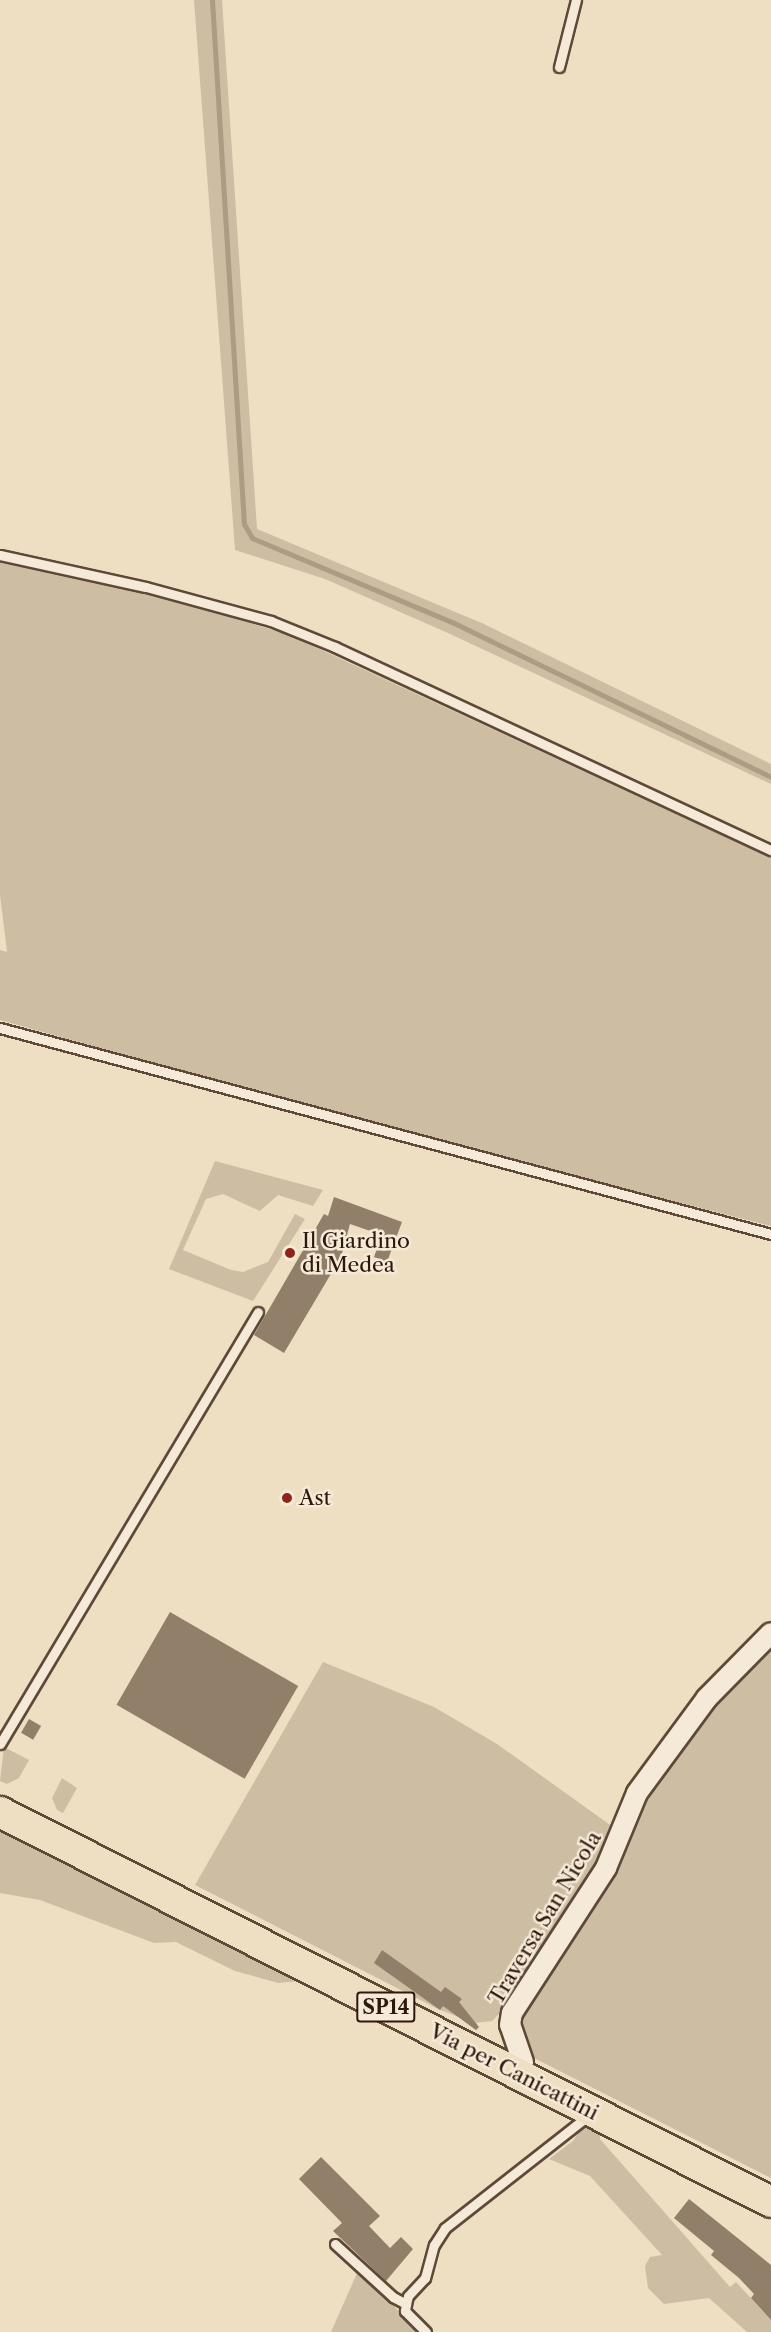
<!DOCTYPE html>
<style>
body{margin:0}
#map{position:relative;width:771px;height:2332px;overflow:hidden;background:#eedfc2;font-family:"Libre Caslon Text",serif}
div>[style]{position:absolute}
.green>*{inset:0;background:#cdbda3}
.stream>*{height:5px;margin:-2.5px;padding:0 2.5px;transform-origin:2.5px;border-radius:2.5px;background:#ad9b84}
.building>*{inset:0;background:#927f6a;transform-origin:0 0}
.roads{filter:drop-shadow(2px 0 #5e4939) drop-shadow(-2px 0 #5e4939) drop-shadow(0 2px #5e4939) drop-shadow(0 -2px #5e4939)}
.service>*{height:9px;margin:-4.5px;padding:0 4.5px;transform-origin:4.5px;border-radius:4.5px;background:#f4ead7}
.minor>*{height:20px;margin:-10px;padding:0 10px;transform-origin:10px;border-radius:10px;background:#f4ead7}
.primary>*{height:30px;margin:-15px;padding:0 15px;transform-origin:15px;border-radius:15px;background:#eedfc2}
.dots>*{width:16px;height:16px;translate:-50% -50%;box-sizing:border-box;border:3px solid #f4ead7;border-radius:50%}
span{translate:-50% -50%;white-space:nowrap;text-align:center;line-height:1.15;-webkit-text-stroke:5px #f4ead7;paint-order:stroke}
.shield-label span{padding:2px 4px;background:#f4ead7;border:2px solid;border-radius:4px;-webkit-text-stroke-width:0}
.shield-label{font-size:20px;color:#2e170b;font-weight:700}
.poi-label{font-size:21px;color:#2e170b}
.left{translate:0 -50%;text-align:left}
.street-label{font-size:21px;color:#2e170b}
</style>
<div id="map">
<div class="green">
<div style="clip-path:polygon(194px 0,222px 0,257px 529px,484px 624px,771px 764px,771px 784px,448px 633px,325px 579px,235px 550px)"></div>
<div style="clip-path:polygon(0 560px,160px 595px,289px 635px,771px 858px,771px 1226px,382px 1127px,0 1020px,0 950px,7px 952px,0 895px)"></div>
<div style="clip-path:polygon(215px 1161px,323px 1190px,313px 1206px,278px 1195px,260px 1211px,223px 1194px,206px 1199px,183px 1250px,231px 1270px,243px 1272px,268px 1262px,295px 1214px,305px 1219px,253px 1301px,169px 1269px)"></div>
<div style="clip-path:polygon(771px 1642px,771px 2178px,532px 2057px,520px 2035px,518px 2010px,680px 1742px)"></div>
<div style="clip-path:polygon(323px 1662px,434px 1707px,497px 1744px,613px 1827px,603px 1856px,505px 2008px,492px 2021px,475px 2023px,440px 2010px,195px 1885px)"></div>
<div style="clip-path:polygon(4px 1747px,29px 1760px,19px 1778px,7px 1784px,0 1781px)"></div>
<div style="clip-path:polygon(62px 1778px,77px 1788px,63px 1813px,57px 1810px,52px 1798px)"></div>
<div style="clip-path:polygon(0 1827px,310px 1980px,278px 1983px,235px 1971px,176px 1942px,154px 1943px,40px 1900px,0 1893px)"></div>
<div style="clip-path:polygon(593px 2126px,600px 2132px,600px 2139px,730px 2287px,736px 2282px,771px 2320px,771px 2332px,747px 2332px,709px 2298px,664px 2304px,648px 2288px,645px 2266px,650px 2257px,662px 2255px,590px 2176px,549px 2159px,573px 2141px,581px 2129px)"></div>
<div style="clip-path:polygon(358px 2271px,391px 2303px,417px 2332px,331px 2332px)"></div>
</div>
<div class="stream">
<div style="left:212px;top:0;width:525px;rotate:86.51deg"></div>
<div style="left:244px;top:524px;width:16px;rotate:60deg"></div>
<div style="left:252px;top:538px;width:217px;rotate:22.8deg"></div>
<div style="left:452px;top:622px;width:355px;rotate:25.9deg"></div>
</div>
<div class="building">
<div style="clip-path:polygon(334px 1197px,402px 1222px,387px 1262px,374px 1257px,382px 1235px,350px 1224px,341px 1257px,284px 1353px,254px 1335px,324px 1214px,328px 1216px)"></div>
<div style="left:170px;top:1612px;width:148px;height:107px;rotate:30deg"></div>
<div style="left:29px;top:1719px;width:14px;height:16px;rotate:30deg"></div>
<div style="clip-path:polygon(382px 1950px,441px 1992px,445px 1987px,462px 1999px,459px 2002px,479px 2027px,476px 2030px,443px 2006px,440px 2010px,374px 1963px)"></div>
<div style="clip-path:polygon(321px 2157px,380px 2216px,369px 2226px,390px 2248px,401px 2237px,413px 2249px,386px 2281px,333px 2231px,342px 2223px,299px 2179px)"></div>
<div style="clip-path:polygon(689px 2199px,771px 2265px,771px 2320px,751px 2298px,754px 2294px,739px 2278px,711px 2255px,714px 2251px,674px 2218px)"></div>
</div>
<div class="roads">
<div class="service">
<div style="left:559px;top:67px;width:69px;rotate:-75.8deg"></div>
<div style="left:0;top:555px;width:149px;rotate:12.4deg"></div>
<div style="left:146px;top:587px;width:130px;rotate:15.2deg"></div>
<div style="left:271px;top:621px;width:69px;rotate:22.1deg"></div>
<div style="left:335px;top:647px;width:481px;rotate:25deg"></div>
<div style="left:0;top:1028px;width:798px;rotate:14.96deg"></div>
<div style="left:0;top:1744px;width:503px;rotate:-59.15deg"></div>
<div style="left:335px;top:2244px;width:79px;rotate:42.4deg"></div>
<div style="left:393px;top:2297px;width:15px;rotate:28deg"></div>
<div style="left:426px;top:2332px;width:30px;rotate:-135deg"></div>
<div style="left:405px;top:2311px;width:7px;rotate:-82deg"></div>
<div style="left:406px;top:2304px;width:8px;rotate:-76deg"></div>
<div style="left:408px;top:2296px;width:25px;rotate:-47deg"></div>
<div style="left:425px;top:2278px;width:34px;rotate:-75deg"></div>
<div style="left:434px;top:2245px;width:20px;rotate:-57deg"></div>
<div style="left:445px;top:2228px;width:183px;rotate:-38.1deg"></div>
</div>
<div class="minor">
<div style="left:523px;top:2062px;width:39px;rotate:-109deg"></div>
<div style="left:510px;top:2025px;width:12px;rotate:-81deg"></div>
<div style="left:512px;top:2013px;width:173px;rotate:-57deg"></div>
<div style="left:606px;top:1868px;width:81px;rotate:-67.5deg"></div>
<div style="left:637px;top:1793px;width:118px;rotate:-53.6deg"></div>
<div style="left:707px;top:1698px;width:91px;rotate:-45.4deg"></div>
</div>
<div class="primary">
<div style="left:0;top:1812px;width:864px;rotate:26.83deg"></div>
</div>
</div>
<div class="dots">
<div style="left:290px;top:1253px;background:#8f2418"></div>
<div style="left:287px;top:1498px;background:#8f2418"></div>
</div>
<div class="shield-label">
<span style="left:386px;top:2007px">SP14</span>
</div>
<div class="poi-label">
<span class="left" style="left:302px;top:1253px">Il Giardino<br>di Medea</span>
<span class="left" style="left:299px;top:1498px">Ast</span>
</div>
<div class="street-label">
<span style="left:545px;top:1918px;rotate:-59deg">Traversa San Nicola</span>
<span style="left:514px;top:2072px;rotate:27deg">Via per Canicattini</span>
</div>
</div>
